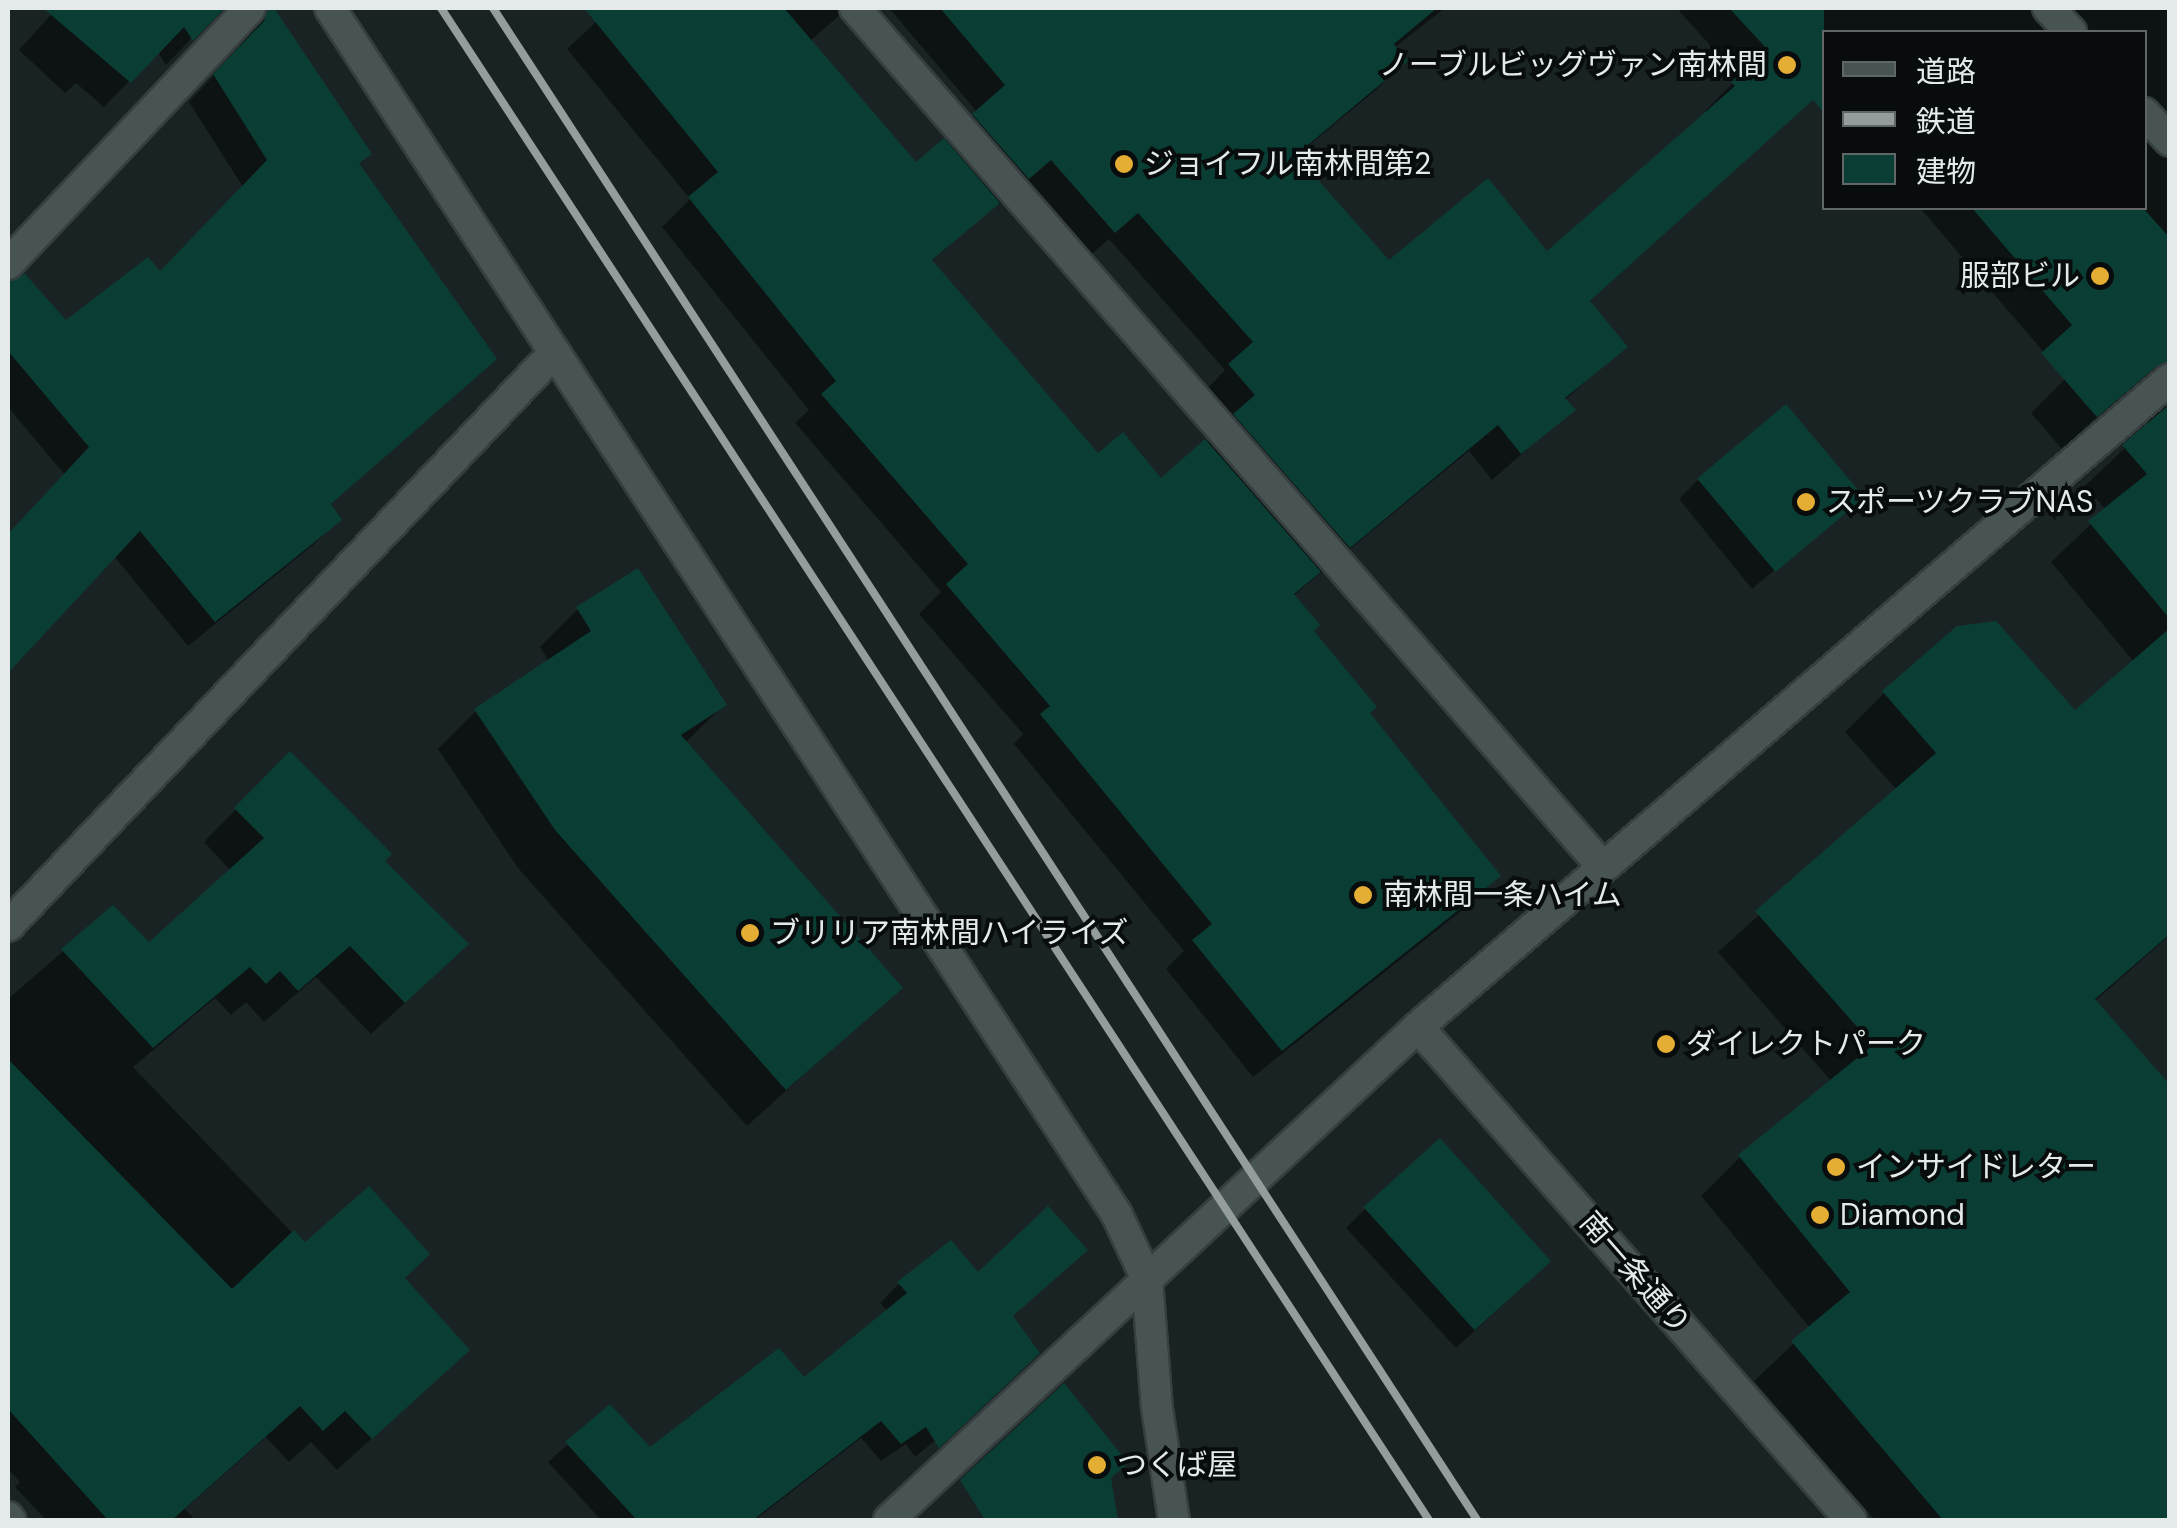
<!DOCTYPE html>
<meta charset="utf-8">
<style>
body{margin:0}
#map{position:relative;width:2177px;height:1528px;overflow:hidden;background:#1a2324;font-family:"DM Sans","Noto Sans JP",sans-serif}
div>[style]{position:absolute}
.shadow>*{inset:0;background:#0007}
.building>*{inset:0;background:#0a3e34;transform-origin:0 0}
.roads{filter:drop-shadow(2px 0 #363e3e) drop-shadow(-2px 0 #363e3e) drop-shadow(0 2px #363e3e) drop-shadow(0 -2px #363e3e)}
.lane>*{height:30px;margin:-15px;padding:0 15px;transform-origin:15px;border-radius:15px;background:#485353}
.street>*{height:30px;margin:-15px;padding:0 15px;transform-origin:15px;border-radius:15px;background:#485353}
.secondary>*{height:30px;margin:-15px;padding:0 15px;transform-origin:15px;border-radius:15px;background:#485353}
.rail>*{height:8px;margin:-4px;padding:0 4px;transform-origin:4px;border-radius:4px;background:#959c9d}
.dots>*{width:28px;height:28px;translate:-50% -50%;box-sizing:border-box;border:5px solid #080c0c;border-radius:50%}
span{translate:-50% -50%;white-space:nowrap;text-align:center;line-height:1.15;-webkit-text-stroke:8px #080c0c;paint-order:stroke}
.poi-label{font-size:30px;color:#e4eaea}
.right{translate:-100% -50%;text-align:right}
.left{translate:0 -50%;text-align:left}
.street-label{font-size:30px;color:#e4eaea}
.frame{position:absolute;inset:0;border:10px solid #e4eaea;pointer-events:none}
.legend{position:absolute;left:1822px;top:30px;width:325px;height:180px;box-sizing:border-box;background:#080c0c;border:2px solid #606565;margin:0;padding:12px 18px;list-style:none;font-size:30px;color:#e4eaea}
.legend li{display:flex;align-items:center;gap:20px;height:50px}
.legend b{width:50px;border:2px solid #606565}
</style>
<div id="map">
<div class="shadow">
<div style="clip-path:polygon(57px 8px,271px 8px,369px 153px,358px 164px,494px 359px,329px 506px,339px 520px,313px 545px,188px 646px,114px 556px,8px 669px,8px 536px,65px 475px,8px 407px,8px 283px,66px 323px,160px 274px,243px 187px,189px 102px,239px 49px,244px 30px,226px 14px,210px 19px,166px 65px,158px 52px,104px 107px,76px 83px,65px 93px,19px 50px)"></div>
<div style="clip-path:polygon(evenodd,611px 8px,848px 8px,809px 42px,916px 166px,977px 112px,889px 8px,1445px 8px,1394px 48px,1405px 61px,1377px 89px,1295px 157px,1389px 263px,1547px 255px,1707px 114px,1705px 111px,1739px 77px,1679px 11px,1683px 8px,2170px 8px,2170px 315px,2140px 377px,2062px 449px,2031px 413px,2066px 378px,1920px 208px,2144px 208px,2144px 32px,1824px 32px,1824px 96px,1821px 92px,1588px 303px,1624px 347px,1564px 401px,1572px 410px,1492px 480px,1469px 451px,1293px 596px,1311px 631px,1367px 713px,1498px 876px,1470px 904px,1253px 1077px,1166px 969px,1184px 951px,1014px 744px,1023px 734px,919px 614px,941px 592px,795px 423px,809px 410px,662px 227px,690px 199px,567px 49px,611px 8px,1021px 186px,1086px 259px,1109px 239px,1225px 370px,1202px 394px,1228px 423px,1161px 481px,1098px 457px,931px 262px,997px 202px,999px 205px,1021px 186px)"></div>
<div style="clip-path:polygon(2170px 394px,2170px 935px,2094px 1002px,2132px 1509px,2142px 1520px,1875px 1520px,1754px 1381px,1810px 1328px,1701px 1196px,1740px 1157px,1832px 1082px,1718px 952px,1897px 790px,1845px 732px,1884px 693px,2075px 714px,2134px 662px,2051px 562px,2106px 510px,2085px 486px,2146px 428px,2149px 415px)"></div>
<div style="clip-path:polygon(1698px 480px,1861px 498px,1752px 589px,1679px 499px)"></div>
<div style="clip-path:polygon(578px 609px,724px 705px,685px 743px,900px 988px,747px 1126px,518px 868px,438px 749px,476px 711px,549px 662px,540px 647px)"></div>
<div style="clip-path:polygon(290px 754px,381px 861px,433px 977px,371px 1034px,316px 977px,264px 1022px,246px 1002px,231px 1015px,215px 998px,133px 1067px,305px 1246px,402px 1278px,434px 1382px,337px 1470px,311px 1442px,289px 1462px,266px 1437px,185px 1509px,195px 1520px,46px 1520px,15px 1487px,20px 1482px,8px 1469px,8px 999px,113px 908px,148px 946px,231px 871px,204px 842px)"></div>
<div style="clip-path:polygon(1365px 1209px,1529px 1281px,1456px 1348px,1346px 1228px)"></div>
<div style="clip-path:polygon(899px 1284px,1011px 1317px,937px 1439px,915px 1457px,906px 1444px,881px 1461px,861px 1438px,755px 1520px,601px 1520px,548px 1462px,610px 1407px,649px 1451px,803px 1380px,888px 1312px,880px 1303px)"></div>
<div style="clip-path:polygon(1108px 1479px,1116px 1520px,993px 1520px,998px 1516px)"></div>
</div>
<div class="building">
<div style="clip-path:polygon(43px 8px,225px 8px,193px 41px,184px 27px,131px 83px)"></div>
<div style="clip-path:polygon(268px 8px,274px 8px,372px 154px,359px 163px,497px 359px,331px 504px,342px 520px,215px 622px,140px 531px,8px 673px,8px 534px,89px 447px,8px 351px,8px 282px,25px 274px,66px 320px,148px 257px,160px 271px,267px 160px,213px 74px,264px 21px)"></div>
<div style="clip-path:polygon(584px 8px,784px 8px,916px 162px,944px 138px,1000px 203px,932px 260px,1098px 453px,1123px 432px,1161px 478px,1205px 439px,1321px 572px,1294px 594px,1320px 625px,1314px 631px,1377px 707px,1370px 713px,1501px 876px,1282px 1051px,1192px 940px,1212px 924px,1040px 714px,1050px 706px,946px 584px,968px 564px,821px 394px,836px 381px,688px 197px,718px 172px)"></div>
<div style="clip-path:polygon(940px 8px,1437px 8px,1394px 44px,1408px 61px,1296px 155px,1389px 260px,1488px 178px,1547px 251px,1735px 86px,1731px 82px,1767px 49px,1729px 8px,1824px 8px,1824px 113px,1813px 100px,1590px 301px,1628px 347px,1565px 398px,1576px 410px,1521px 454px,1498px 425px,1350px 548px,1233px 414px,1255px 395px,1228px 364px,1253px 342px,1138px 213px,1115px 233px,1051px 160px,1029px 179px,972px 114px,1005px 85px)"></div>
<div style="clip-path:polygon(1972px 208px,2143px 208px,2170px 238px,2170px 361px,2158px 365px,2097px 417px,2041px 353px,2072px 325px)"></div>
<div style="left:1786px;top:404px;width:122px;height:116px;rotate:50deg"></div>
<div style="clip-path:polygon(2170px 404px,2170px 619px,2088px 521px,2147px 474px,2122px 445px)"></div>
<div style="clip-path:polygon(638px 568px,727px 705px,681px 735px,903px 988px,786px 1090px,555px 830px,474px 709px,591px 631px,576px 607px)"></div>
<div style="clip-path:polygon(1996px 621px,2075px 710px,2170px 628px,2170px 934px,2095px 999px,2170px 1085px,2170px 1520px,1943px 1520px,1791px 1341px,1850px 1292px,1738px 1155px,1873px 1045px,1755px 911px,1936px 753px,1882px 691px,1957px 626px)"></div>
<div style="clip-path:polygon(290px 751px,392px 854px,385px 861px,469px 944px,405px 1003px,350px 946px,298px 991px,280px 971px,266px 984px,250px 967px,153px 1048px,61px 949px,113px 905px,149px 942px,264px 838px,234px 808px)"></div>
<div style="clip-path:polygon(8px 1059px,232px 1289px,294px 1230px,305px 1242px,369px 1186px,430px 1254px,405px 1278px,470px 1350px,372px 1439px,345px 1411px,323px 1431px,300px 1406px,172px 1520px,108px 1520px,8px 1409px)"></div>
<div style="left:1440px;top:1138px;width:166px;height:103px;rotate:48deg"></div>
<div style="clip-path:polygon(1048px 1206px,1088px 1250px,1013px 1316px,1040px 1353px,939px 1448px,926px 1427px,901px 1444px,881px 1421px,753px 1520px,637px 1520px,565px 1442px,610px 1404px,650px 1447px,779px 1348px,804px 1377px,907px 1293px,897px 1282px,951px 1240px,978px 1272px)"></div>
<div style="clip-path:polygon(1064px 1383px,1128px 1463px,1111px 1478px,1118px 1520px,985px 1520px,960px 1480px)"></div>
</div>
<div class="roads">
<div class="lane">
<div style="left:8px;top:264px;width:352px;rotate:-46.6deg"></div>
</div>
<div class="street">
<div style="left:330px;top:8px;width:1441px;rotate:56.89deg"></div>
<div style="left:1117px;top:1215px;width:71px;rotate:64.9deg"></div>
<div style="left:1147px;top:1279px;width:129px;rotate:85.6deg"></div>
<div style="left:1157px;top:1408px;width:113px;rotate:81.4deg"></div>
<div style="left:855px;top:8px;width:1138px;rotate:48.96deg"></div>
<div style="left:8px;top:926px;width:791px;rotate:-46.38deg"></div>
<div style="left:1418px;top:1027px;width:656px;rotate:48.71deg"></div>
<div style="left:8px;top:1517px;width:4px;rotate:56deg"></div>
<div style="left:889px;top:1520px;width:723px;rotate:-42.98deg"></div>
<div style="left:1418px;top:1027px;width:993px;rotate:-40.75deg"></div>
</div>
<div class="secondary">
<div style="left:2048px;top:8px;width:33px;rotate:46deg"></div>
<div style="left:2144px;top:113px;width:38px;rotate:47deg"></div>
</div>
</div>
<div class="rail">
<div style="left:441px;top:8px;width:1806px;rotate:56.84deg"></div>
<div style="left:493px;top:8px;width:1804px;rotate:56.94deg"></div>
</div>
<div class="dots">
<div style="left:1787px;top:65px;background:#e4ae35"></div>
<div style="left:1124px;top:164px;background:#e4ae35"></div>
<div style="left:2100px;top:276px;background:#e4ae35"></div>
<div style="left:1806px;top:502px;background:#e4ae35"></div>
<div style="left:1363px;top:895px;background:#e4ae35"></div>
<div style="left:750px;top:933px;background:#e4ae35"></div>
<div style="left:1666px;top:1044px;background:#e4ae35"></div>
<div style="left:1836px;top:1167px;background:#e4ae35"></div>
<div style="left:1820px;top:1215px;background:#e4ae35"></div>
<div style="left:1097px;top:1465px;background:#e4ae35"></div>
</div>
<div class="poi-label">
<span class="right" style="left:1767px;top:65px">ノーブルビッグヴァン南林間</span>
<span class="left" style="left:1144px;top:164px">ジョイフル南林間第2</span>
<span class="right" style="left:2080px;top:276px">服部ビル</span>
<span class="left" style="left:1826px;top:502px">スポーツクラブNAS</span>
<span class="left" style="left:1383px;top:895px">南林間一条ハイム</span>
<span class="left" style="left:770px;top:933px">ブリリア南林間ハイライズ</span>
<span class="left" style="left:1686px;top:1044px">ダイレクトパーク</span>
<span class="left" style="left:1856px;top:1167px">インサイドレター</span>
<span class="left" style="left:1840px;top:1215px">Diamond</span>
<span class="left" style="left:1117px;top:1465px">つくば屋</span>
</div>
<div class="street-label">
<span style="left:1635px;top:1273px;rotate:49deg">南一条通り</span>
</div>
<div class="frame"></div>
<ul class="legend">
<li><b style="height:12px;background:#485353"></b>道路</li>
<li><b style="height:12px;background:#959c9d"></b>鉄道</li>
<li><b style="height:28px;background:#0a3e34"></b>建物</li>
</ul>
</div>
